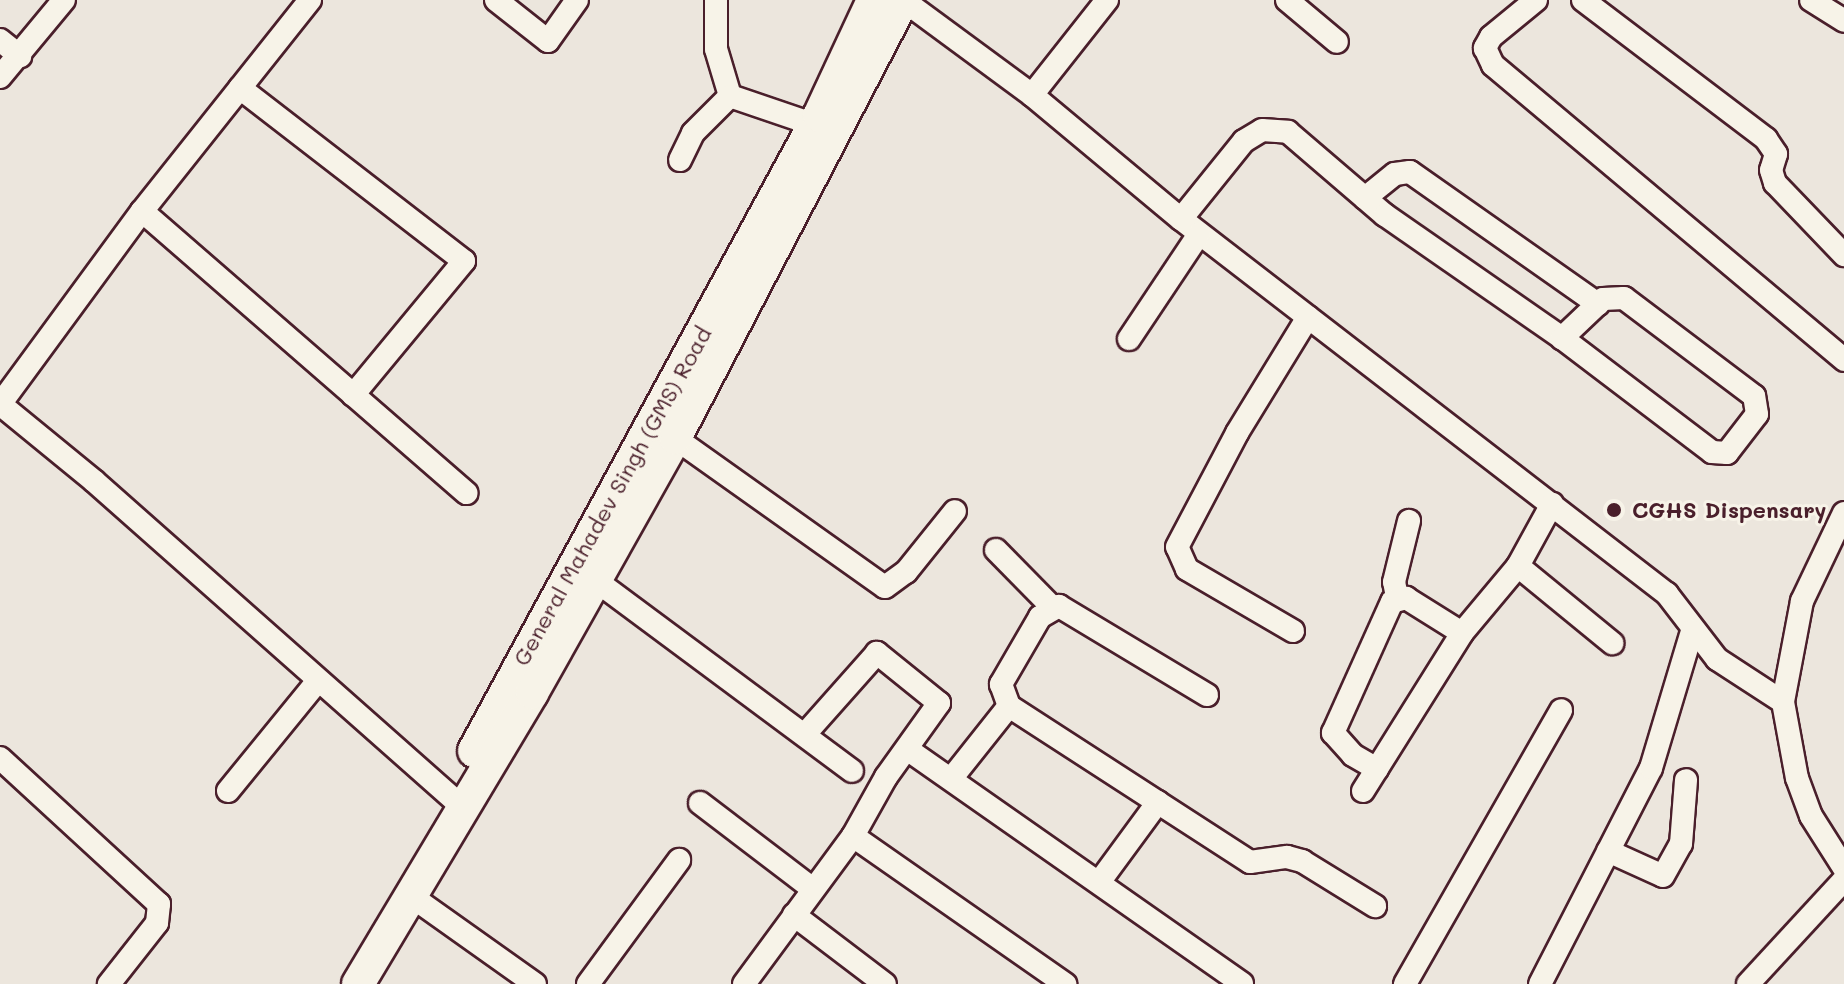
<!DOCTYPE html>
<style>
body{margin:0}
#map{position:relative;width:1844px;height:984px;overflow:hidden;background:#ece6dd;font-family:Mali,sans-serif}
div>[style]{position:absolute}
.roads{filter:drop-shadow(2px 0 #4a1f2b) drop-shadow(-2px 0 #4a1f2b) drop-shadow(0 2px #4a1f2b) drop-shadow(0 -2px #4a1f2b)}
.street>*{height:22px;margin:-11px;padding:0 11px;transform-origin:11px;border-radius:11px;background:#f7f3e8}
.secondary>*{height:32px;margin:-16px;padding:0 16px;transform-origin:16px;border-radius:16px;background:#f7f3e8}
.dots>*{width:22px;height:22px;translate:-50% -50%;box-sizing:border-box;border:4px solid #f7f3e8;border-radius:50%}
span{translate:-50% -50%;white-space:nowrap;text-align:center;line-height:1.15;-webkit-text-stroke:6px #f7f3e8;paint-order:stroke}
.street-label{font-size:22px;color:#4a1f2b}
.poi-label{font-size:22px;color:#4a1f2b;font-weight:700}
.left{translate:0 -50%;text-align:left}
</style>
<div id="map">
<div class="roads">
<div class="street">
<div style="left:310px;top:0;width:270px;rotate:128.5deg"></div>
<div style="left:142px;top:211px;width:240px;rotate:126.3deg"></div>
<div style="left:0;top:404px;width:122px;rotate:39.3deg"></div>
<div style="left:94px;top:481px;width:493px;rotate:41.5deg"></div>
<div style="left:496px;top:0;width:66px;rotate:38.3deg"></div>
<div style="left:548px;top:41px;width:50px;rotate:-54.7deg"></div>
<div style="left:716px;top:0;width:49px;rotate:90deg"></div>
<div style="left:716px;top:49px;width:49px;rotate:73.4deg"></div>
<div style="left:730px;top:96px;width:90px;rotate:18.8deg"></div>
<div style="left:903px;top:0;width:160px;rotate:36.4deg"></div>
<div style="left:1032px;top:95px;width:194px;rotate:39.8deg"></div>
<div style="left:1181px;top:219px;width:614px;rotate:37.65deg"></div>
<div style="left:1667px;top:594px;width:82px;rotate:52.4deg"></div>
<div style="left:1717px;top:659px;width:79px;rotate:33.1deg"></div>
<div style="left:1287px;top:0;width:65px;rotate:40deg"></div>
<div style="left:1536px;top:0;width:58px;rotate:140.6deg"></div>
<div style="left:1491px;top:37px;width:13px;rotate:119deg"></div>
<div style="left:1485px;top:48px;width:19px;rotate:65deg"></div>
<div style="left:1493px;top:65px;width:459px;rotate:40deg"></div>
<div style="left:1583px;top:0;width:230px;rotate:37.2deg"></div>
<div style="left:1766px;top:139px;width:18px;rotate:56deg"></div>
<div style="left:1776px;top:154px;width:17px;rotate:107deg"></div>
<div style="left:1771px;top:170px;width:14px;rotate:73deg"></div>
<div style="left:1775px;top:183px;width:100px;rotate:46.2deg"></div>
<div style="left:1811px;top:0;width:39px;rotate:32deg"></div>
<div style="left:0;top:40px;width:26px;rotate:39deg"></div>
<div style="left:0;top:77px;width:100px;rotate:-50.3deg"></div>
<div style="left:240px;top:88px;width:283px;rotate:37.7deg"></div>
<div style="left:464px;top:261px;width:174px;rotate:129.6deg"></div>
<div style="left:1032px;top:95px;width:121px;rotate:-51.7deg"></div>
<div style="left:680px;top:160px;width:30px;rotate:-64deg"></div>
<div style="left:693px;top:133px;width:52px;rotate:-45deg"></div>
<div style="left:1365px;top:198px;width:38px;rotate:-39deg"></div>
<div style="left:1395px;top:174px;width:15px;rotate:-8deg"></div>
<div style="left:1410px;top:172px;width:230px;rotate:35.1deg"></div>
<div style="left:142px;top:211px;width:430px;rotate:41deg"></div>
<div style="left:1181px;top:219px;width:100px;rotate:-51.1deg"></div>
<div style="left:1244px;top:141px;width:21px;rotate:-31deg"></div>
<div style="left:1262px;top:130px;width:26px;rotate:4deg"></div>
<div style="left:1288px;top:132px;width:128px;rotate:40.6deg"></div>
<div style="left:1385px;top:215px;width:216px;rotate:34.8deg"></div>
<div style="left:1562px;top:338px;width:188px;rotate:37.2deg"></div>
<div style="left:1712px;top:452px;width:15px;rotate:4deg"></div>
<div style="left:1727px;top:453px;width:49px;rotate:-52.4deg"></div>
<div style="left:1757px;top:414px;width:18px;rotate:-99deg"></div>
<div style="left:1754px;top:396px;width:163px;rotate:-143deg"></div>
<div style="left:1624px;top:298px;width:21px;rotate:177deg"></div>
<div style="left:1603px;top:299px;width:57px;rotate:136.4deg"></div>
<div style="left:1129px;top:339px;width:126px;rotate:-56.3deg"></div>
<div style="left:675px;top:438px;width:257px;rotate:35.4deg"></div>
<div style="left:885px;top:587px;width:26px;rotate:-36deg"></div>
<div style="left:906px;top:572px;width:78px;rotate:-51.2deg"></div>
<div style="left:1844px;top:513px;width:98px;rotate:115.5deg"></div>
<div style="left:1802px;top:601px;width:103px;rotate:100.7deg"></div>
<div style="left:1783px;top:702px;width:77px;rotate:79.6deg"></div>
<div style="left:1797px;top:778px;width:40px;rotate:69.8deg"></div>
<div style="left:1811px;top:816px;width:62px;rotate:57.6deg"></div>
<div style="left:996px;top:550px;width:80px;rotate:45.5deg"></div>
<div style="left:1518px;top:566px;width:122px;rotate:39.3deg"></div>
<div style="left:595px;top:580px;width:320px;rotate:36.6deg"></div>
<div style="left:1397px;top:597px;width:15px;rotate:-101deg"></div>
<div style="left:1394px;top:582px;width:63px;rotate:-76.2deg"></div>
<div style="left:1293px;top:631px;width:123px;rotate:-149.7deg"></div>
<div style="left:1187px;top:569px;width:24px;rotate:-114deg"></div>
<div style="left:1177px;top:547px;width:129px;rotate:-62.2deg"></div>
<div style="left:1237px;top:433px;width:136px;rotate:-58.5deg"></div>
<div style="left:1207px;top:695px;width:173px;rotate:-149deg"></div>
<div style="left:1059px;top:606px;width:22px;rotate:150deg"></div>
<div style="left:1040px;top:617px;width:78px;rotate:120.2deg"></div>
<div style="left:1001px;top:684px;width:23px;rotate:70deg"></div>
<div style="left:1009px;top:706px;width:287px;rotate:32.9deg"></div>
<div style="left:1250px;top:862px;width:37px;rotate:-8deg"></div>
<div style="left:1287px;top:857px;width:16px;rotate:15deg"></div>
<div style="left:1302px;top:861px;width:86px;rotate:31.7deg"></div>
<div style="left:907px;top:749px;width:409px;rotate:35deg"></div>
<div style="left:0;top:758px;width:216px;rotate:42.6deg"></div>
<div style="left:159px;top:904px;width:19px;rotate:96deg"></div>
<div style="left:157px;top:923px;width:78px;rotate:128.2deg"></div>
<div style="left:1377px;top:769px;width:28px;rotate:-150deg"></div>
<div style="left:1353px;top:755px;width:30px;rotate:-132deg"></div>
<div style="left:1333px;top:733px;width:144px;rotate:-65.8deg"></div>
<div style="left:1392px;top:602px;width:15px;rotate:-16deg"></div>
<div style="left:1406px;top:598px;width:66px;rotate:32deg"></div>
<div style="left:951px;top:779px;width:93px;rotate:-51.5deg"></div>
<div style="left:228px;top:791px;width:141px;rotate:-50.8deg"></div>
<div style="left:1363px;top:791px;width:186px;rotate:-57.9deg"></div>
<div style="left:1462px;top:633px;width:87px;rotate:-50.1deg"></div>
<div style="left:1518px;top:566px;width:71px;rotate:-61.3deg"></div>
<div style="left:700px;top:803px;width:142px;rotate:37.3deg"></div>
<div style="left:853px;top:836px;width:259px;rotate:34.9deg"></div>
<div style="left:1608px;top:851px;width:60px;rotate:24.4deg"></div>
<div style="left:1663px;top:876px;width:37px;rotate:-61deg"></div>
<div style="left:1681px;top:844px;width:64px;rotate:-85.5deg"></div>
<div style="left:1100px;top:881px;width:98px;rotate:-53.7deg"></div>
<div style="left:411px;top:896px;width:152px;rotate:35.4deg"></div>
<div style="left:794px;top:915px;width:114px;rotate:37.2deg"></div>
<div style="left:588px;top:984px;width:154px;rotate:-53.7deg"></div>
<div style="left:744px;top:984px;width:184px;rotate:-53.6deg"></div>
<div style="left:853px;top:836px;width:68px;rotate:-60.8deg"></div>
<div style="left:886px;top:777px;width:91px;rotate:-54.4deg"></div>
<div style="left:939px;top:703px;width:80px;rotate:-141.1deg"></div>
<div style="left:877px;top:653px;width:107px;rotate:131.6deg"></div>
<div style="left:1405px;top:984px;width:315px;rotate:-60.3deg"></div>
<div style="left:1540px;top:984px;width:243px;rotate:-62.8deg"></div>
<div style="left:1651px;top:768px;width:143px;rotate:-73.3deg"></div>
<div style="left:1748px;top:984px;width:142px;rotate:-47.3deg"></div>
</div>
<div class="secondary">
<div style="left:474px;top:751px;width:723px;rotate:-61.48deg"></div>
<div style="left:819px;top:116px;width:128px;rotate:-65deg"></div>
<div style="left:358px;top:984px;width:339px;rotate:-59.1deg"></div>
<div style="left:532px;top:693px;width:292px;rotate:-60.7deg"></div>
<div style="left:675px;top:438px;width:494px;rotate:-62.5deg"></div>
</div>
</div>
<div class="dots">
<div style="left:1614px;top:510px;background:#4a1f2b"></div>
</div>
<div class="street-label">
<span style="left:612px;top:496px;rotate:-61deg">General Mahadev Singh (GMS) Road</span>
</div>
<div class="poi-label">
<span class="left" style="left:1632px;top:510px">CGHS Dispensary</span>
</div>
</div>
